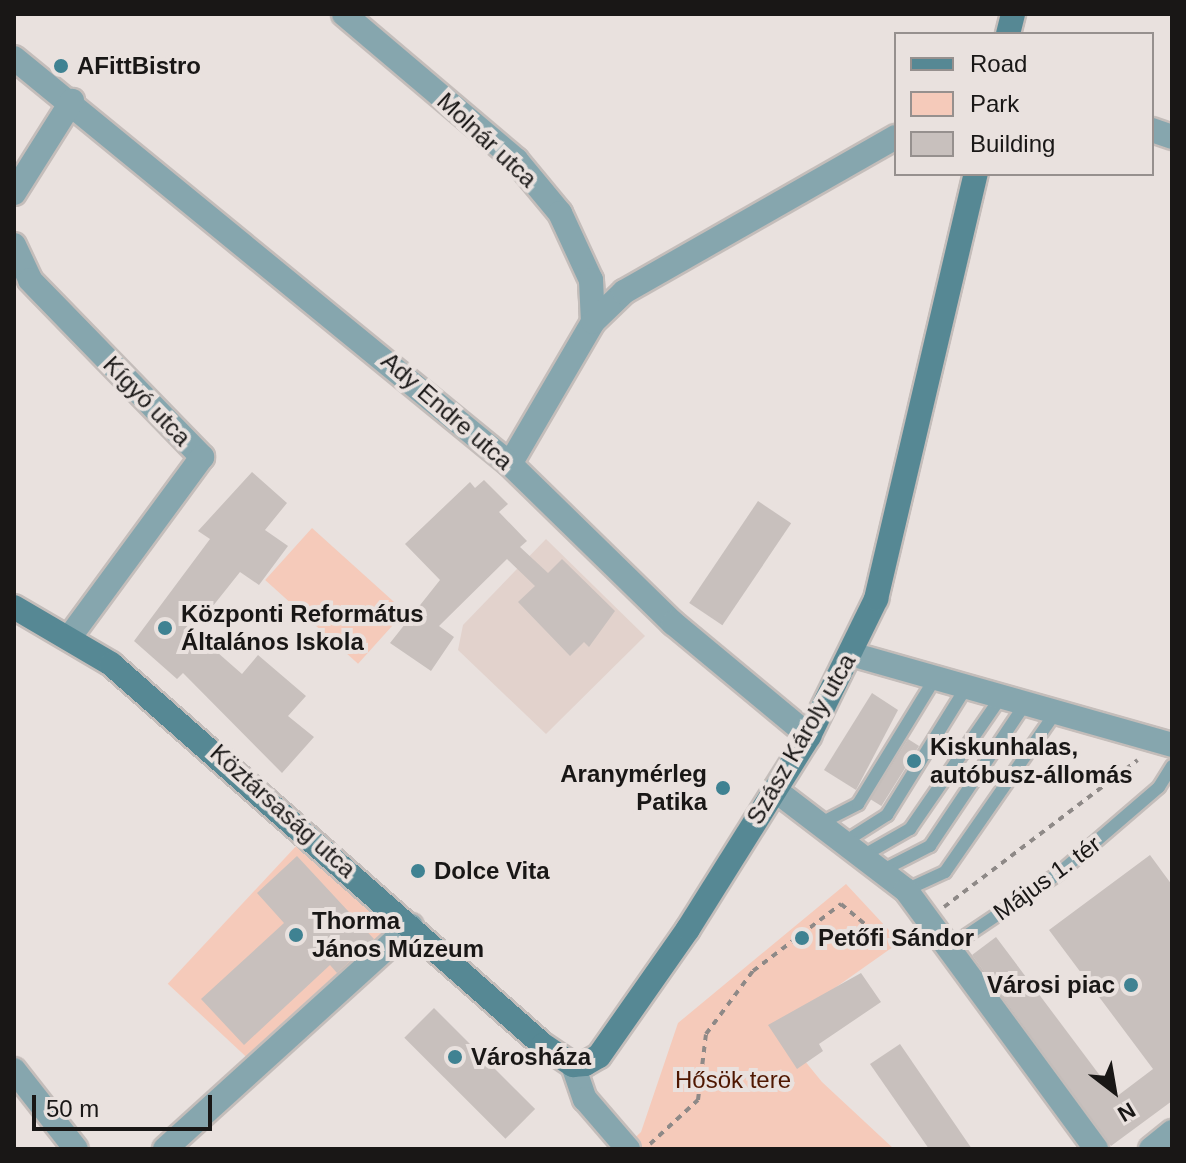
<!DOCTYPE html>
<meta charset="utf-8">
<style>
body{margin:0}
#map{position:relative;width:1186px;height:1163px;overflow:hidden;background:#e9e1de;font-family:Helvetica,sans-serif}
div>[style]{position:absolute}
.built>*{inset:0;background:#e2d2cc}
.green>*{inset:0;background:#f5caba;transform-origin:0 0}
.building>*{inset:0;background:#c8c0bd;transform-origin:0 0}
.path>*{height:4px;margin-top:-2px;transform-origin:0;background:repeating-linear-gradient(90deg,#8e8987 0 6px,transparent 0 12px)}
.roads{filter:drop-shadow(2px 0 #c4bdba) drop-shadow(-2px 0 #c4bdba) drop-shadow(0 2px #c4bdba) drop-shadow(0 -2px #c4bdba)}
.service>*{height:12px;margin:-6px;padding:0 6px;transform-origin:6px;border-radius:6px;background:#86a6ae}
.minor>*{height:24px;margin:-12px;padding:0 12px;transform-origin:12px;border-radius:12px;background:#86a6ae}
.tertiary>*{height:24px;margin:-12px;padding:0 12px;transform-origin:12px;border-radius:12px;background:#86a6ae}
.secondary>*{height:24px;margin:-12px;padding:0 12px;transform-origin:12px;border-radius:12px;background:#568894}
.dots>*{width:22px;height:22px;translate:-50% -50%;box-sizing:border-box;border:4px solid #e9e1de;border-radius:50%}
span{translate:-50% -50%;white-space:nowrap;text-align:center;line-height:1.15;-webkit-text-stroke:8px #e9e1de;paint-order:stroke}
.poi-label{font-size:24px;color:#191716;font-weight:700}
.left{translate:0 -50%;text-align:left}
.right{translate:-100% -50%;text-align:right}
.street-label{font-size:24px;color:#191716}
.park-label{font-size:24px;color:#4f1700}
.frame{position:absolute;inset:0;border:16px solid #191716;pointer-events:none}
.legend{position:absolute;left:894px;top:32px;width:260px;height:144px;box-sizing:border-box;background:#e9e1de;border:2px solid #96908e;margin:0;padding:10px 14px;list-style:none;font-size:24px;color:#191716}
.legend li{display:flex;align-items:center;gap:16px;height:40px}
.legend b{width:40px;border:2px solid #96908e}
.north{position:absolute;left:1074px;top:1051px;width:80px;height:80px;-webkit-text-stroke:6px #e9e1de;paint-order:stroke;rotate:149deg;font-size:22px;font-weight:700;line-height:32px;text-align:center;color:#191716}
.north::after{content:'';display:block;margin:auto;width:28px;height:36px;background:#191716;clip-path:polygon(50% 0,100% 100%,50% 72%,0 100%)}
.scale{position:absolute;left:32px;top:1095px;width:180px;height:36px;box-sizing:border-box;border:4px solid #191716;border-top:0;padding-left:10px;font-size:24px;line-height:28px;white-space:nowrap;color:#191716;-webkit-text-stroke:6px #e9e1de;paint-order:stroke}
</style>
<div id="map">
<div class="built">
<div style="clip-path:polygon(546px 539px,645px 636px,546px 734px,458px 650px,463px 625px)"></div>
</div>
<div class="green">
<div style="left:312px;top:528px;width:125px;height:70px;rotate:42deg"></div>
<div style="left:298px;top:844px;width:130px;height:191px;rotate:43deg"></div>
<div style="clip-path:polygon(846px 884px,900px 942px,778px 1028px,822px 1082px,894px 1149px,623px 1149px,641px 1132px,678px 1023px)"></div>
</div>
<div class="building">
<div style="clip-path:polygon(252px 472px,287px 503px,265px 530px,288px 546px,259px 585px,240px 572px,193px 631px,242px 674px,258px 655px,306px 696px,288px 716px,314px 737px,282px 773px,183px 673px,177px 679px,134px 641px,210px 539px,198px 531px)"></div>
<div style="clip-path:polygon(484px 480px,508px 504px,499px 512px,527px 541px,520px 547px,548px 573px,562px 559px,615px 611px,589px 647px,584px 642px,570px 656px,518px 602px,535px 586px,507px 559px,439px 626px,454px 637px,431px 671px,390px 643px,440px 580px,405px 544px,470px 482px,475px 488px)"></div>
<div style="left:758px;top:501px;width:40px;height:123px;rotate:34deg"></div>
<div style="clip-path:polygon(872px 693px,898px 710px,856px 790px,824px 770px)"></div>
<div style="left:908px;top:739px;width:13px;height:71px;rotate:32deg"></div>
<div style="clip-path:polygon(1150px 855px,1172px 885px,1172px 1101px,1111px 1146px,972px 955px,996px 937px,1116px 1097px,1153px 1069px,1049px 930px)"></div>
<div style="clip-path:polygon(297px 856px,374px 939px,337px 973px,330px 965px,244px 1045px,201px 999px,284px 923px,257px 893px)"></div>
<div style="clip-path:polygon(861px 973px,881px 1002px,819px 1044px,823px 1051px,797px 1069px,768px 1025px)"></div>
<div style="left:434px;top:1008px;width:143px;height:42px;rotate:45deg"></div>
<div style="clip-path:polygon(900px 1044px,972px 1149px,929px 1149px,870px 1064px)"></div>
</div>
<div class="path">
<div style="left:944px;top:907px;width:243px;rotate:-37.2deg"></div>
<div style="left:650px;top:1144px;width:65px;rotate:-42.5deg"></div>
<div style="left:698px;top:1100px;width:66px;rotate:-83.1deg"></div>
<div style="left:706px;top:1034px;width:79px;rotate:-53.3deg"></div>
<div style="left:753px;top:971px;width:111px;rotate:-37.3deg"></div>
<div style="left:841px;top:904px;width:50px;rotate:40.1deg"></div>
<div style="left:879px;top:936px;width:28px;rotate:-13deg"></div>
</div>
<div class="roads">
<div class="service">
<div style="left:821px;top:823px;width:42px;rotate:-27.2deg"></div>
<div style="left:858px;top:804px;width:145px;rotate:-58.5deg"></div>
<div style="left:846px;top:841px;width:49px;rotate:-32.4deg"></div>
<div style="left:887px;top:815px;width:148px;rotate:-58.2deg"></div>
<div style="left:866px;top:854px;width:51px;rotate:-29.6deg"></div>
<div style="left:910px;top:829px;width:157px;rotate:-55.4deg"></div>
<div style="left:885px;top:869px;width:51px;rotate:-27.1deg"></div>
<div style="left:930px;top:846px;width:167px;rotate:-56.2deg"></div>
<div style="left:906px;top:890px;width:43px;rotate:-24.8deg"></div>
<div style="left:945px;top:872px;width:190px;rotate:-55.3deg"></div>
<div style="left:948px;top:948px;width:133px;rotate:-33.9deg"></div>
<div style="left:1058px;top:874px;width:133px;rotate:-40.7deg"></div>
<div style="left:1159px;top:787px;width:25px;rotate:-58deg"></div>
</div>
<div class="minor">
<div style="left:344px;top:14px;width:226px;rotate:40.3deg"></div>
<div style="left:516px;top:160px;width:69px;rotate:50.3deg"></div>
<div style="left:560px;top:213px;width:74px;rotate:65.2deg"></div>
<div style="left:591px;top:280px;width:42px;rotate:87.3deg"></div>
<div style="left:593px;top:322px;width:164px;rotate:120.3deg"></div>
<div style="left:14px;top:58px;width:641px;rotate:39.3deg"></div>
<div style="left:510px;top:464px;width:228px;rotate:44.3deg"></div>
<div style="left:673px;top:623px;width:177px;rotate:39.7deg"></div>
<div style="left:1152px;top:130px;width:21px;rotate:19deg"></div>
<div style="left:14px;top:193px;width:109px;rotate:-57.8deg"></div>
<div style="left:14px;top:245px;width:38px;rotate:65deg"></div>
<div style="left:30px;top:280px;width:247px;rotate:45.8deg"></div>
<div style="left:202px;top:457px;width:223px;rotate:126.3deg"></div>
<div style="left:593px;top:322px;width:43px;rotate:-44.1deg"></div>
<div style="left:624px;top:292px;width:313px;rotate:-29.7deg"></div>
<div style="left:851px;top:654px;width:334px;rotate:15.8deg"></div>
<div style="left:775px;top:790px;width:165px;rotate:37.4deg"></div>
<div style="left:906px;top:890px;width:321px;rotate:53.7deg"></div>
<div style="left:14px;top:1070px;width:100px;rotate:51.9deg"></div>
<div style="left:165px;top:1149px;width:332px;rotate:-42.2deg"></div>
<div style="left:1151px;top:1149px;width:27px;rotate:-39deg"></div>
</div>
<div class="tertiary">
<div style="left:573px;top:1065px;width:36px;rotate:71deg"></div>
<div style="left:585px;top:1099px;width:66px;rotate:49.3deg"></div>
</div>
<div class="secondary">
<div style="left:1008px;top:34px;width:21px;rotate:-76deg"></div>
<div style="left:14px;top:607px;width:113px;rotate:30.4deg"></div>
<div style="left:111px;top:664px;width:576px;rotate:41.41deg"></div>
<div style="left:543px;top:1045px;width:36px;rotate:34deg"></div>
<div style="left:573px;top:1065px;width:12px;rotate:-5deg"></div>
<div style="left:585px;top:1064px;width:16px;rotate:-30deg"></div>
<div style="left:599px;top:1056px;width:155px;rotate:-55deg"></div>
<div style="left:688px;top:929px;width:228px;rotate:-57.9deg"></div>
<div style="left:809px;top:736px;width:153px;rotate:-63.9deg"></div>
<div style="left:876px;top:599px;width:437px;rotate:-76.8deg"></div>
</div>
</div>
<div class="dots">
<div style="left:61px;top:66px;background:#3f8292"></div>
<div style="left:165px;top:628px;background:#3f8292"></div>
<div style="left:914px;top:761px;background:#3f8292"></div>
<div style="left:723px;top:788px;background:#3f8292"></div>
<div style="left:418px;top:871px;background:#3f8292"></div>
<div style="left:296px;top:935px;background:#3f8292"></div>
<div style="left:802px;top:938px;background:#3f8292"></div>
<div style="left:1131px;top:985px;background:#3f8292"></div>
<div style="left:455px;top:1057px;background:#3f8292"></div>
</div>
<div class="poi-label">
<span class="left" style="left:77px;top:66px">AFittBistro</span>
<span class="left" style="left:181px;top:628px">Központi Református<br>Általános Iskola</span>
<span class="left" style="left:930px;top:761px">Kiskunhalas,<br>autóbusz-állomás</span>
<span class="right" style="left:707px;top:788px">Aranymérleg<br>Patika</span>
<span class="left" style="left:434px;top:871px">Dolce Vita</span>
<span class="left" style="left:312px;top:935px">Thorma<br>János Múzeum</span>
<span class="left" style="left:818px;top:938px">Petőfi Sándor</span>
<span class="right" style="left:1115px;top:985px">Városi piac</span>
<span class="left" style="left:471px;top:1057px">Városháza</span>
</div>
<div class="street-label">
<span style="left:487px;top:140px;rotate:43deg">Molnár utca</span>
<span style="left:147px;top:401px;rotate:46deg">Kígyó utca</span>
<span style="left:447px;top:411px;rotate:41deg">Ady Endre utca</span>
<span style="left:801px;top:739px;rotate:-60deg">Szász Károly utca</span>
<span style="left:283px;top:811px;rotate:42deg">Köztársaság utca</span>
<span style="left:1047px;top:878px;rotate:-36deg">Május 1. tér</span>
</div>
<div class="park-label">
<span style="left:733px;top:1080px">Hősök tere</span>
</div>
<div class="frame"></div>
<ul class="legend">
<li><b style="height:10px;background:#568894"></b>Road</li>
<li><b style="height:22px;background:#f5caba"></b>Park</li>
<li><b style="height:22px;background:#c8c0bd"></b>Building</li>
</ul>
<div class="north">N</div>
<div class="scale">50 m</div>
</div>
